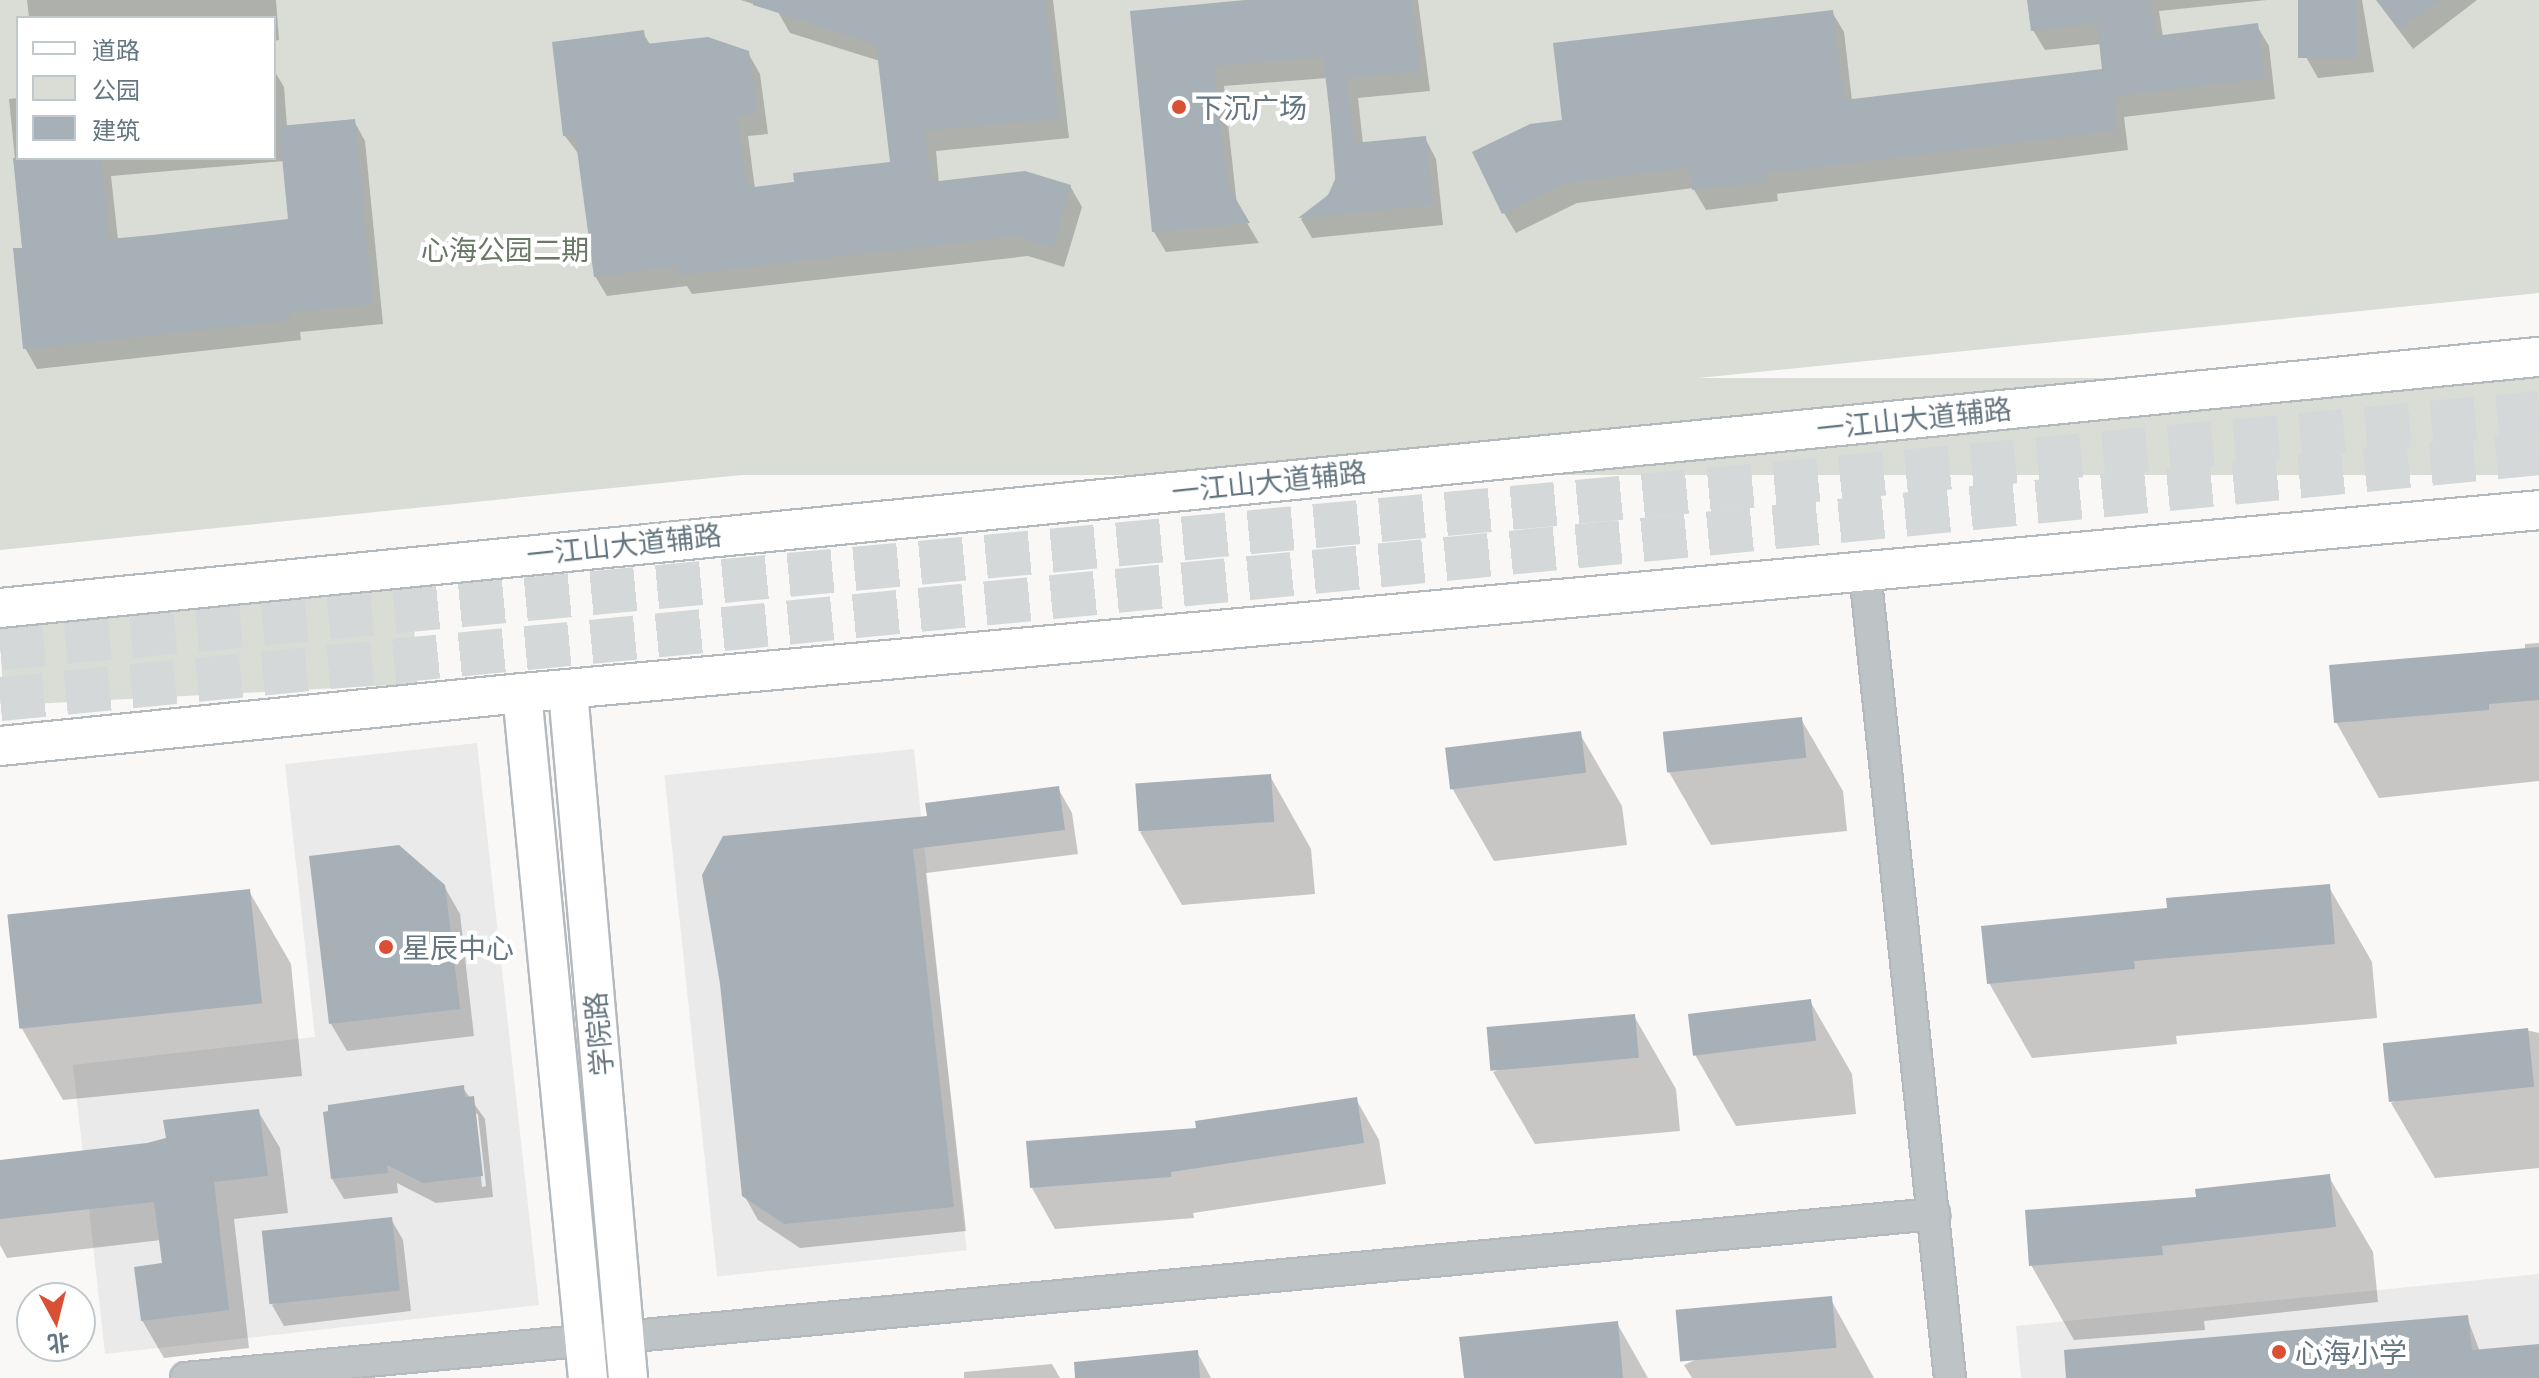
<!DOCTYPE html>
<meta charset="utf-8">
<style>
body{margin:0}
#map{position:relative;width:2539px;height:1378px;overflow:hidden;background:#f9f8f6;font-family:"Exo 2","Noto Sans SC",sans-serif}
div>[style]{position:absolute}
.built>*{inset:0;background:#eaeaea;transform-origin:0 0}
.green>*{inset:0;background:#d9ddd6;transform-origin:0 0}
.shadow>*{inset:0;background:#0003}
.building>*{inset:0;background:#a7b0b6;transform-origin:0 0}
.highway-tunnel>*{height:44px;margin-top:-22px;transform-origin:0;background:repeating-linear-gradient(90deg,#d4d8d8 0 44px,transparent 0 66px)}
.roads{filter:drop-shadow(2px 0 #b4b9bd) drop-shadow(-2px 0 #b4b9bd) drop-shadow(0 2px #b4b9bd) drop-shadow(0 -2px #b4b9bd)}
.minor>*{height:30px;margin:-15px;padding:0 15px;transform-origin:15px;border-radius:15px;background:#bec3c6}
.major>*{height:38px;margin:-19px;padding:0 19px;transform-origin:19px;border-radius:19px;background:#fff}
.dots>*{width:22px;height:22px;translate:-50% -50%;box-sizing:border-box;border:4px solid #fff;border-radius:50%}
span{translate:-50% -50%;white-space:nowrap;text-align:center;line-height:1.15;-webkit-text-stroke:8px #fff;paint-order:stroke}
.poi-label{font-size:28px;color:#657680}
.left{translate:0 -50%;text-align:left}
.park-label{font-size:28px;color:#697864}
.street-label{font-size:28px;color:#657680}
.legend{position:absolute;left:16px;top:16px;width:260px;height:144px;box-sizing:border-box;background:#fff;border:2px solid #c1c8cc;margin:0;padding:10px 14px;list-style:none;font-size:24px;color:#657680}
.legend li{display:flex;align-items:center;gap:16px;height:40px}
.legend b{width:40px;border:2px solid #c1c8cc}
.north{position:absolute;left:16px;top:1282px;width:80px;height:80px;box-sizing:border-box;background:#fff;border:2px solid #c1c8cc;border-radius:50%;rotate:173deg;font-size:22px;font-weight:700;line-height:32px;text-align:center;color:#657680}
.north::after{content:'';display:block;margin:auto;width:28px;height:36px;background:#da5035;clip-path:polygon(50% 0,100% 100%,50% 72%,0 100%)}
</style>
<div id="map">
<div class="built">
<div style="clip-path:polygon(477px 743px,539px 1305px,105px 1354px,73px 1065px,315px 1037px,285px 764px)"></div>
<div style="left:914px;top:749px;width:504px;height:251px;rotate:84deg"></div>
<div style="clip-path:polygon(2539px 1274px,2539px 1378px,2021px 1378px,2016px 1326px)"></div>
</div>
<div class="green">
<div style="clip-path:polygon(evenodd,0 0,2539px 0,2539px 293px,0 550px,0 0,18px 18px,274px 18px,274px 158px,18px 158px,18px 18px)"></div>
<div style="left:2539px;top:378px;width:97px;height:1903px;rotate:90deg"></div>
<div style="left:412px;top:586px;width:98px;height:414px;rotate:87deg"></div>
</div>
<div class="shadow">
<div style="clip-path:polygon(27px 0,276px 0,279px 40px,274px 41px,274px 18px,29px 18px)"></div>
<div style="clip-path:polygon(741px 0,1053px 0,1069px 138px,936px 151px,939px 184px,1070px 186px,1082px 207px,1064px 267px,1028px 256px,692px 294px,687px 286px,607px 296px,595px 276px,580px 156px,565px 136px,643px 33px,651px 46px,748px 53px,760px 74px,768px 134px,748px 136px,755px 189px,892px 164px,880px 61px,790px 33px,778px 12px)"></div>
<div style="clip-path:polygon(1266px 0,1418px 0,1430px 91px,1358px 98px,1363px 144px,1425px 138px,1436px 159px,1443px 225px,1312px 238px,1301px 219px,1336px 188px,1327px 78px,1224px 86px,1237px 206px,1259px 243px,1166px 252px,1154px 232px,1132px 13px)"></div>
<div style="clip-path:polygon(2029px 0,2267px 0,2159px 11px,2163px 37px,2257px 26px,2269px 46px,2275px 99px,2124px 117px,2128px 150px,1777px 194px,1778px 201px,1706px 210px,1693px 188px,1577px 203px,1516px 233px,1504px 213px,1565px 121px,1832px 12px,1844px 32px,1852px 101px,2104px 71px,2101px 44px,2045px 50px,2033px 30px)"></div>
<div style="clip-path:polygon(2327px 0,2362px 0,2374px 72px,2318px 78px,2306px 57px)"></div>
<div style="clip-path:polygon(2376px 0,2477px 0,2413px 49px)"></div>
<div style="clip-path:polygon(evenodd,274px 70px,284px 87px,287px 127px,354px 121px,365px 141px,383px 324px,300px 332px,301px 340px,37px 369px,25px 348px,24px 249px,9px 99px,18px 98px,18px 158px,274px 158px,274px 70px,284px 161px,290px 221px,118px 240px,111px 176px,284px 161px)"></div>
<div style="clip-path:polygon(2539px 643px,2539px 781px,2379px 798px,2336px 722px,2525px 650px,2525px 644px)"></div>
<div style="clip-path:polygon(1801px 719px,1843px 791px,1847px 831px,1711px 845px,1669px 772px)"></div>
<div style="clip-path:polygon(1580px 734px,1622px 806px,1627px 845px,1494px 861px,1452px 788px)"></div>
<div style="clip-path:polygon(1270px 776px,1311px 849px,1315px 894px,1182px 905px,1140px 832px)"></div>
<div style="clip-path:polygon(1058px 788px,1072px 813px,1078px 854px,926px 873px,966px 1231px,800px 1248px,758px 1220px,744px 1195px,722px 984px,929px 818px)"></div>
<div style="clip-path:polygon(444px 886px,460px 914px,474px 1036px,347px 1051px,331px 1024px)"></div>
<div style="clip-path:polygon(2329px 887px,2372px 962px,2377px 1018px,2176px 1036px,2177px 1044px,2032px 1058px,1989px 983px,2169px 910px)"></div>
<div style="clip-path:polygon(249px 891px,291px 964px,302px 1076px,63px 1100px,21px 1027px)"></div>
<div style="clip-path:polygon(1810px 1001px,1852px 1074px,1856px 1114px,1736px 1126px,1694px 1053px)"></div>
<div style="clip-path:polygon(1634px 1016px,1676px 1089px,1680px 1131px,1535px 1144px,1493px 1072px)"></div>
<div style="clip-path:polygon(2526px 1030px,2539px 1033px,2539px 1168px,2435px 1178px,2391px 1103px)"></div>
<div style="clip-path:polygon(evenodd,463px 1088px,485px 1119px,493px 1197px,436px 1203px,397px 1183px,398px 1193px,344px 1199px,332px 1179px,463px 1088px,474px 1111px,478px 1115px,486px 1186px,482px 1187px,474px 1111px)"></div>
<div style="clip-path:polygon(1356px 1099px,1379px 1140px,1386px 1184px,1193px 1213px,1194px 1218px,1055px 1229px,1032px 1188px,1199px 1130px)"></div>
<div style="clip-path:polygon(258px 1111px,280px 1148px,288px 1213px,234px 1219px,249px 1348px,164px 1358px,142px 1320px,164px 1265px,161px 1240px,7px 1258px,0 1245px,0 1162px,148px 1145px)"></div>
<div style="clip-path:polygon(2329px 1177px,2373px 1252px,2378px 1302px,2204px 1321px,2205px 1330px,2074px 1340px,2031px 1265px,2198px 1199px)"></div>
<div style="clip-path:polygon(391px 1219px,403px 1240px,411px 1311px,284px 1326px,272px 1305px)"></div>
<div style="clip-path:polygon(1830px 1298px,1874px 1378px,1692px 1378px,1684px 1365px)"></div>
<div style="clip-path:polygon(2467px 1317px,2480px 1352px,2539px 1346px,2539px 1378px,2068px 1378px)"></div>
<div style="clip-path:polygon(1617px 1323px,1648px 1378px,1466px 1378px)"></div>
<div style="clip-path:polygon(1197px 1352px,1211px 1378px,1110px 1378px)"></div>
<div style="clip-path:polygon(1052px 1364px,1060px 1378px,964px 1378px,964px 1372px)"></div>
</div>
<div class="building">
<div style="clip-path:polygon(753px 0,1045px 0,1059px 118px,925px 131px,931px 182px,1025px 171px,1071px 185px,1053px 247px,1015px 236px,678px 275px,677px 266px,594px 277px,575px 135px,563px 136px,552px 42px,644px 30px,646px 44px,708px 37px,749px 51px,757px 113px,737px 116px,747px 188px,794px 182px,793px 173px,890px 162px,876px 44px,753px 5px)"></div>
<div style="clip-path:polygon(1245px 0,1412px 0,1419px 71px,1347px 78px,1354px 143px,1426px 136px,1433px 205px,1298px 218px,1328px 195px,1337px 175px,1323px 57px,1214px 66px,1227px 184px,1250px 223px,1152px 232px,1130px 11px)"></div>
<div style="clip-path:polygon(2027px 0,2150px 0,2155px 36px,2258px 23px,2265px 78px,2113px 97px,2117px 130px,1767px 173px,1768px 181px,1692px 190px,1689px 167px,1565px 183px,1502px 214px,1472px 152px,1530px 124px,1562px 120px,1553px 43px,1833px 10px,1844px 100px,2102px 69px,2097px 23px,2031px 31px)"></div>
<div style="left:2298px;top:0;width:60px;height:58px"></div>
<div style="clip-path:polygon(2377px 0,2439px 0,2400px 29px)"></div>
<div style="clip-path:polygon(355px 119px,373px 304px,290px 312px,290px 320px,23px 349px,13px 248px,22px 248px,13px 158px,101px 158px,109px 239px,152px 235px,288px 219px,279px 126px)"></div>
<div style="clip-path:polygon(2539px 647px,2539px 700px,2489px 704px,2489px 710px,2334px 723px,2329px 665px)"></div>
<div style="left:1802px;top:717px;width:41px;height:140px;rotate:84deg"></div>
<div style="left:1581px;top:731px;width:42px;height:137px;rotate:83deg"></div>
<div style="left:1271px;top:774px;width:48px;height:136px;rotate:86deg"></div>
<div style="clip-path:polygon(1059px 786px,1065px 830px,913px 849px,954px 1207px,784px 1224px,742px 1196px,720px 984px,702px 875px,723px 836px,927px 816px,925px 803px)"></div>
<div style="clip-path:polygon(399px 845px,445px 885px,460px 1009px,329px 1024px,309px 856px)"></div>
<div style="clip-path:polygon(2330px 884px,2335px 944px,2134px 961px,2135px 969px,1987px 984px,1981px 926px,2167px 908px,2166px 898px)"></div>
<div style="left:250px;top:889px;width:115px;height:244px;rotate:84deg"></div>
<div style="left:1811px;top:999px;width:42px;height:124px;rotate:83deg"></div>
<div style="left:1635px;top:1014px;width:44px;height:149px;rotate:85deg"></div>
<div style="left:2528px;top:1028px;width:59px;height:146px;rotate:84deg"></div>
<div style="clip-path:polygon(464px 1085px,465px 1097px,474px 1096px,483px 1176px,423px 1183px,387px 1165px,388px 1173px,331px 1179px,323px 1112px,328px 1111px,328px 1105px)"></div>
<div style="clip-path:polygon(1357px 1097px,1364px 1143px,1171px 1172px,1171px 1177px,1030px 1188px,1026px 1141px,1196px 1128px,1195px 1121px)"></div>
<div style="clip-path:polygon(259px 1109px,268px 1176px,214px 1182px,229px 1310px,141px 1321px,134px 1267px,162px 1263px,154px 1202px,0 1219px,0 1160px,147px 1143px,166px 1138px,163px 1120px)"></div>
<div style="clip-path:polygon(2330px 1174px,2336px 1227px,2162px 1246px,2163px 1255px,2029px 1266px,2025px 1210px,2196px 1197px,2195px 1189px)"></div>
<div style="left:392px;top:1217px;width:74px;height:131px;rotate:84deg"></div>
<div style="left:1832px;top:1296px;width:52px;height:157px;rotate:85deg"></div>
<div style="clip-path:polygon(2468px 1315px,2472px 1350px,2539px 1344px,2539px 1378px,2066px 1378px,2064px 1350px)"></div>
<div style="clip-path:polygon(1618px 1321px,1623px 1378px,1464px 1378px,1459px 1337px)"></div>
<div style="clip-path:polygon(1198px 1350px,1200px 1378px,1075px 1378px,1074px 1362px)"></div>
</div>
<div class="highway-tunnel">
<div style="left:0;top:648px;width:2550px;rotate:-5.29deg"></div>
<div style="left:0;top:699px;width:2551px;rotate:-5.53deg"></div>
</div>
<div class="roads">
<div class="minor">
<div style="left:1865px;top:572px;width:810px;rotate:83.98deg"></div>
<div style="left:186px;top:1378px;width:1756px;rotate:-5.36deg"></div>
</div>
<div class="major">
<div style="left:0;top:608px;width:2551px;rotate:-5.65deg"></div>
<div style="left:568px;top:691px;width:690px;rotate:85.01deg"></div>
<div style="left:522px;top:693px;width:688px;rotate:84.5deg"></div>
<div style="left:0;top:746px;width:525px;rotate:-5.8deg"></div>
<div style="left:522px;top:693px;width:2025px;rotate:-5.18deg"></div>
</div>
</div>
<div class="dots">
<div style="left:1179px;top:107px;background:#da5035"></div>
<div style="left:386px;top:947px;background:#da5035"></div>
<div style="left:2279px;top:1352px;background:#da5035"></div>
</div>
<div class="poi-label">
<span class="left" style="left:1195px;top:107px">下沉广场</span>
<span class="left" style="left:402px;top:947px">星辰中心</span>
<span class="left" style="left:2295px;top:1352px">心海小学</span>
</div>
<div class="park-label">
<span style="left:505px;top:249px">心海公园二期</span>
</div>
<div class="street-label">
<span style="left:1914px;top:418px;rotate:-6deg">一江山大道辅路</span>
<span style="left:1269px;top:481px;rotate:-6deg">一江山大道辅路</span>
<span style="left:624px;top:544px;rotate:-6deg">一江山大道辅路</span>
<span style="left:598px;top:1034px;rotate:-95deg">学院路</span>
</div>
<ul class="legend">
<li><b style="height:10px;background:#fff"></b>道路</li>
<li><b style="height:22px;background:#d9ddd6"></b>公园</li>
<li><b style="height:22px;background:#a7b0b6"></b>建筑</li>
</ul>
<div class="north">北</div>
</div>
